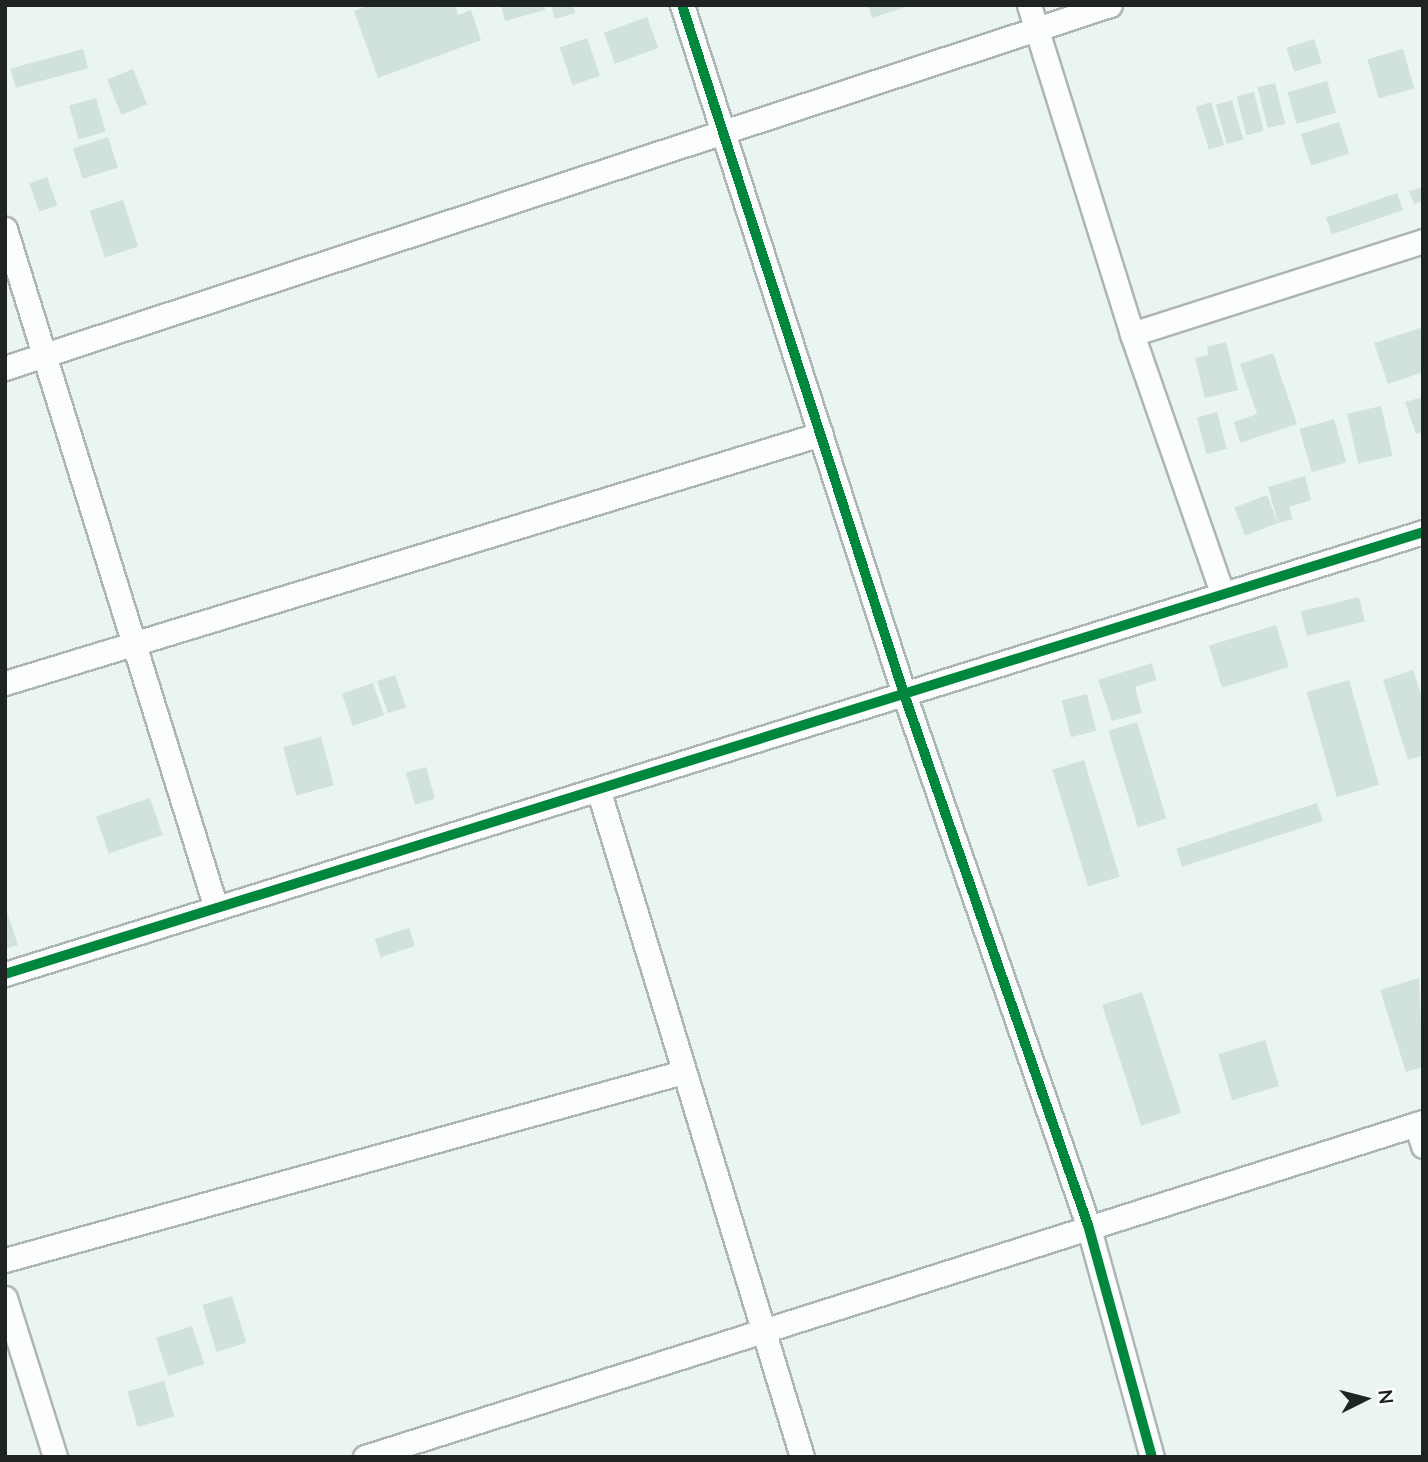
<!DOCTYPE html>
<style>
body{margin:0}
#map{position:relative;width:1428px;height:1462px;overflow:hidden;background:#eaf5f2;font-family:Lato,sans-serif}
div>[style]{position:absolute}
.building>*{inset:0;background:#d1e2da;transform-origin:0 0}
.roads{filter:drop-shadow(2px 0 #aeb6b4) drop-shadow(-2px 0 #aeb6b4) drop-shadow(0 2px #aeb6b4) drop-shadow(0 -2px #aeb6b4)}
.minor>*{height:23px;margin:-11.5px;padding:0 11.5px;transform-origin:11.5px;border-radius:11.5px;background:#fcfefd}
.cycleway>*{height:10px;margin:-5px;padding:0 5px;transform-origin:5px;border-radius:5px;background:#00873e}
span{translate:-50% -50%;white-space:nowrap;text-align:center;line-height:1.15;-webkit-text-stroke:5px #fff;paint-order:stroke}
.frame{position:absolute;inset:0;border:7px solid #1d2423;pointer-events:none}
.north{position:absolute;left:1330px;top:1364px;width:70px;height:70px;-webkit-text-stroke:5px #fff;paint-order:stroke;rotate:84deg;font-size:19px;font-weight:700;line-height:28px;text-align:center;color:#1d2423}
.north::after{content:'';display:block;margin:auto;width:24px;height:32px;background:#1d2423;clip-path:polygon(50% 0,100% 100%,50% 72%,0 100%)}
</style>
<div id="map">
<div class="building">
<div style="clip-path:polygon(369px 5px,455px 5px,458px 15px,471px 10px,481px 40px,378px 78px,354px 11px)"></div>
<div style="clip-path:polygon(501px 5px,544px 5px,545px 10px,505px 21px)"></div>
<div style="clip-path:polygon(551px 5px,573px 5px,575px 13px,555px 19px)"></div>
<div style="clip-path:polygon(868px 5px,902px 5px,903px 8px,872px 18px)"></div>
<div style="left:647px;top:17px;width:33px;height:46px;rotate:70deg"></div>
<div style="left:587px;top:38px;width:40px;height:29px;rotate:71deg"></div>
<div style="left:1314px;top:39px;width:25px;height:29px;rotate:72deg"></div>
<div style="left:83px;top:49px;width:20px;height:75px;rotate:75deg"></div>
<div style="left:1403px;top:49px;width:41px;height:37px;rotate:74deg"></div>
<div style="left:133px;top:69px;width:38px;height:28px;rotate:68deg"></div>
<div style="left:1327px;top:81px;width:33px;height:41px;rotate:74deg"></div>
<div style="left:1275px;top:83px;width:42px;height:18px;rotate:76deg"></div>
<div style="left:1254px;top:92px;width:40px;height:18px;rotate:76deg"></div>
<div style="left:96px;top:98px;width:35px;height:28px;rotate:74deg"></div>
<div style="left:1232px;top:100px;width:41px;height:17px;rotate:74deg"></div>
<div style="left:1211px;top:102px;width:45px;height:16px;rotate:73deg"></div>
<div style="left:1339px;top:122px;width:33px;height:40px;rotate:72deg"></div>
<div style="left:108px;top:137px;width:32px;height:37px;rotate:72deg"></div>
<div style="left:47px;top:177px;width:30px;height:19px;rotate:70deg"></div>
<div style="clip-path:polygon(1423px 187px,1423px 201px,1414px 204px,1409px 191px)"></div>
<div style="left:1397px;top:193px;width:18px;height:75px;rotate:71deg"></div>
<div style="left:123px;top:200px;width:49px;height:35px;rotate:72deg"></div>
<div style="clip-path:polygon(1423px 327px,1423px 372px,1388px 384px,1374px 343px)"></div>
<div style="clip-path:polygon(1226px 342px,1238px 390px,1205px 398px,1195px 358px,1208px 355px,1207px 347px)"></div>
<div style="clip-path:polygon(1273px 353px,1297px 424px,1240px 443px,1234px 422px,1257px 414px,1240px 364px)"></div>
<div style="clip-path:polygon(1423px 397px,1423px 432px,1416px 434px,1405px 402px)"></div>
<div style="left:1381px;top:406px;width:51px;height:35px;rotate:77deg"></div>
<div style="left:1217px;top:412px;width:38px;height:21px;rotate:75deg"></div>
<div style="left:1334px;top:419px;width:45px;height:36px;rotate:74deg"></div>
<div style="clip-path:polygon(1305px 476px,1311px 500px,1289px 507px,1293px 519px,1278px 523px,1268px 487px)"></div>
<div style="left:1267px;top:495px;width:30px;height:35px;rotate:69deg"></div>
<div style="left:1359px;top:597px;width:25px;height:60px;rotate:76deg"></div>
<div style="left:1276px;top:625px;width:44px;height:70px;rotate:73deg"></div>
<div style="clip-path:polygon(1152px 663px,1156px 680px,1135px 687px,1142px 713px,1112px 721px,1098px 680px)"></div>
<div style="clip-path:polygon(1413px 670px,1423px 701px,1423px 755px,1408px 760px,1383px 680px)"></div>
<div style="left:395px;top:675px;width:34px;height:19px;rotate:71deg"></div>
<div style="left:1349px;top:680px;width:109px;height:44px;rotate:74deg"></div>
<div style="left:373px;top:683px;width:34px;height:33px;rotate:71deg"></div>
<div style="left:1087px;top:694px;width:38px;height:26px;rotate:76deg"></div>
<div style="left:1137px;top:722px;width:101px;height:30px;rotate:73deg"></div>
<div style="left:321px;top:737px;width:50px;height:39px;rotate:75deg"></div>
<div style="left:1084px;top:760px;width:122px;height:33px;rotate:73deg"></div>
<div style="left:426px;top:767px;width:33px;height:21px;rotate:74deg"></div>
<div style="left:150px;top:798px;width:39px;height:57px;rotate:71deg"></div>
<div style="left:1317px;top:803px;width:19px;height:148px;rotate:72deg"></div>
<div style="clip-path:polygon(5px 906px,18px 945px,5px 949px)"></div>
<div style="left:409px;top:928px;width:19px;height:36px;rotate:72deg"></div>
<div style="clip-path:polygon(1419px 978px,1423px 1067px,1406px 1072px,1380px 990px)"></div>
<div style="left:1142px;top:992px;width:127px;height:42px;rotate:72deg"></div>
<div style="left:1265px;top:1040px;width:48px;height:49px;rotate:73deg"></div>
<div style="left:232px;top:1296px;width:49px;height:31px;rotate:73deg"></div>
<div style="left:192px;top:1326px;width:40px;height:38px;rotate:72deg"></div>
<div style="left:164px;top:1381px;width:37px;height:38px;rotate:74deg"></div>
</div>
<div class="roads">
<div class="minor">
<div style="left:682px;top:5px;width:724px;rotate:72.14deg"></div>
<div style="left:904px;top:694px;width:562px;rotate:70.89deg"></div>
<div style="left:1088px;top:1225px;width:241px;rotate:74.6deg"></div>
<div style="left:1029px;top:5px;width:345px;rotate:72.6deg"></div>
<div style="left:1132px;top:334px;width:273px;rotate:70.8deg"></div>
<div style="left:5px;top:229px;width:711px;rotate:72.74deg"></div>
<div style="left:1132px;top:334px;width:305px;rotate:-17.7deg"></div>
<div style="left:5px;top:368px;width:1163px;rotate:-18.19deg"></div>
<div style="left:5px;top:683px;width:853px;rotate:-16.97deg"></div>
<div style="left:599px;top:792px;width:695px;rotate:73.02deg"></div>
<div style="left:5px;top:974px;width:1485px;rotate:-17.31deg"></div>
<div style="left:1416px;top:1124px;width:23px;rotate:72deg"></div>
<div style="left:5px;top:1260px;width:704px;rotate:-15.5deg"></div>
<div style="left:5px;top:1298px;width:167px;rotate:72.5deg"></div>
<div style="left:365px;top:1457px;width:1110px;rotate:-17.57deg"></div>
</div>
</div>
<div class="cycleway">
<div style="left:682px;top:5px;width:724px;rotate:72.14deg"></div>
<div style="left:904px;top:694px;width:562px;rotate:70.89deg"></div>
<div style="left:1088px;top:1225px;width:241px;rotate:74.6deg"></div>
<div style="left:5px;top:974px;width:1485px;rotate:-17.31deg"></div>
</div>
<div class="frame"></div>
<div class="north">N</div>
</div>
